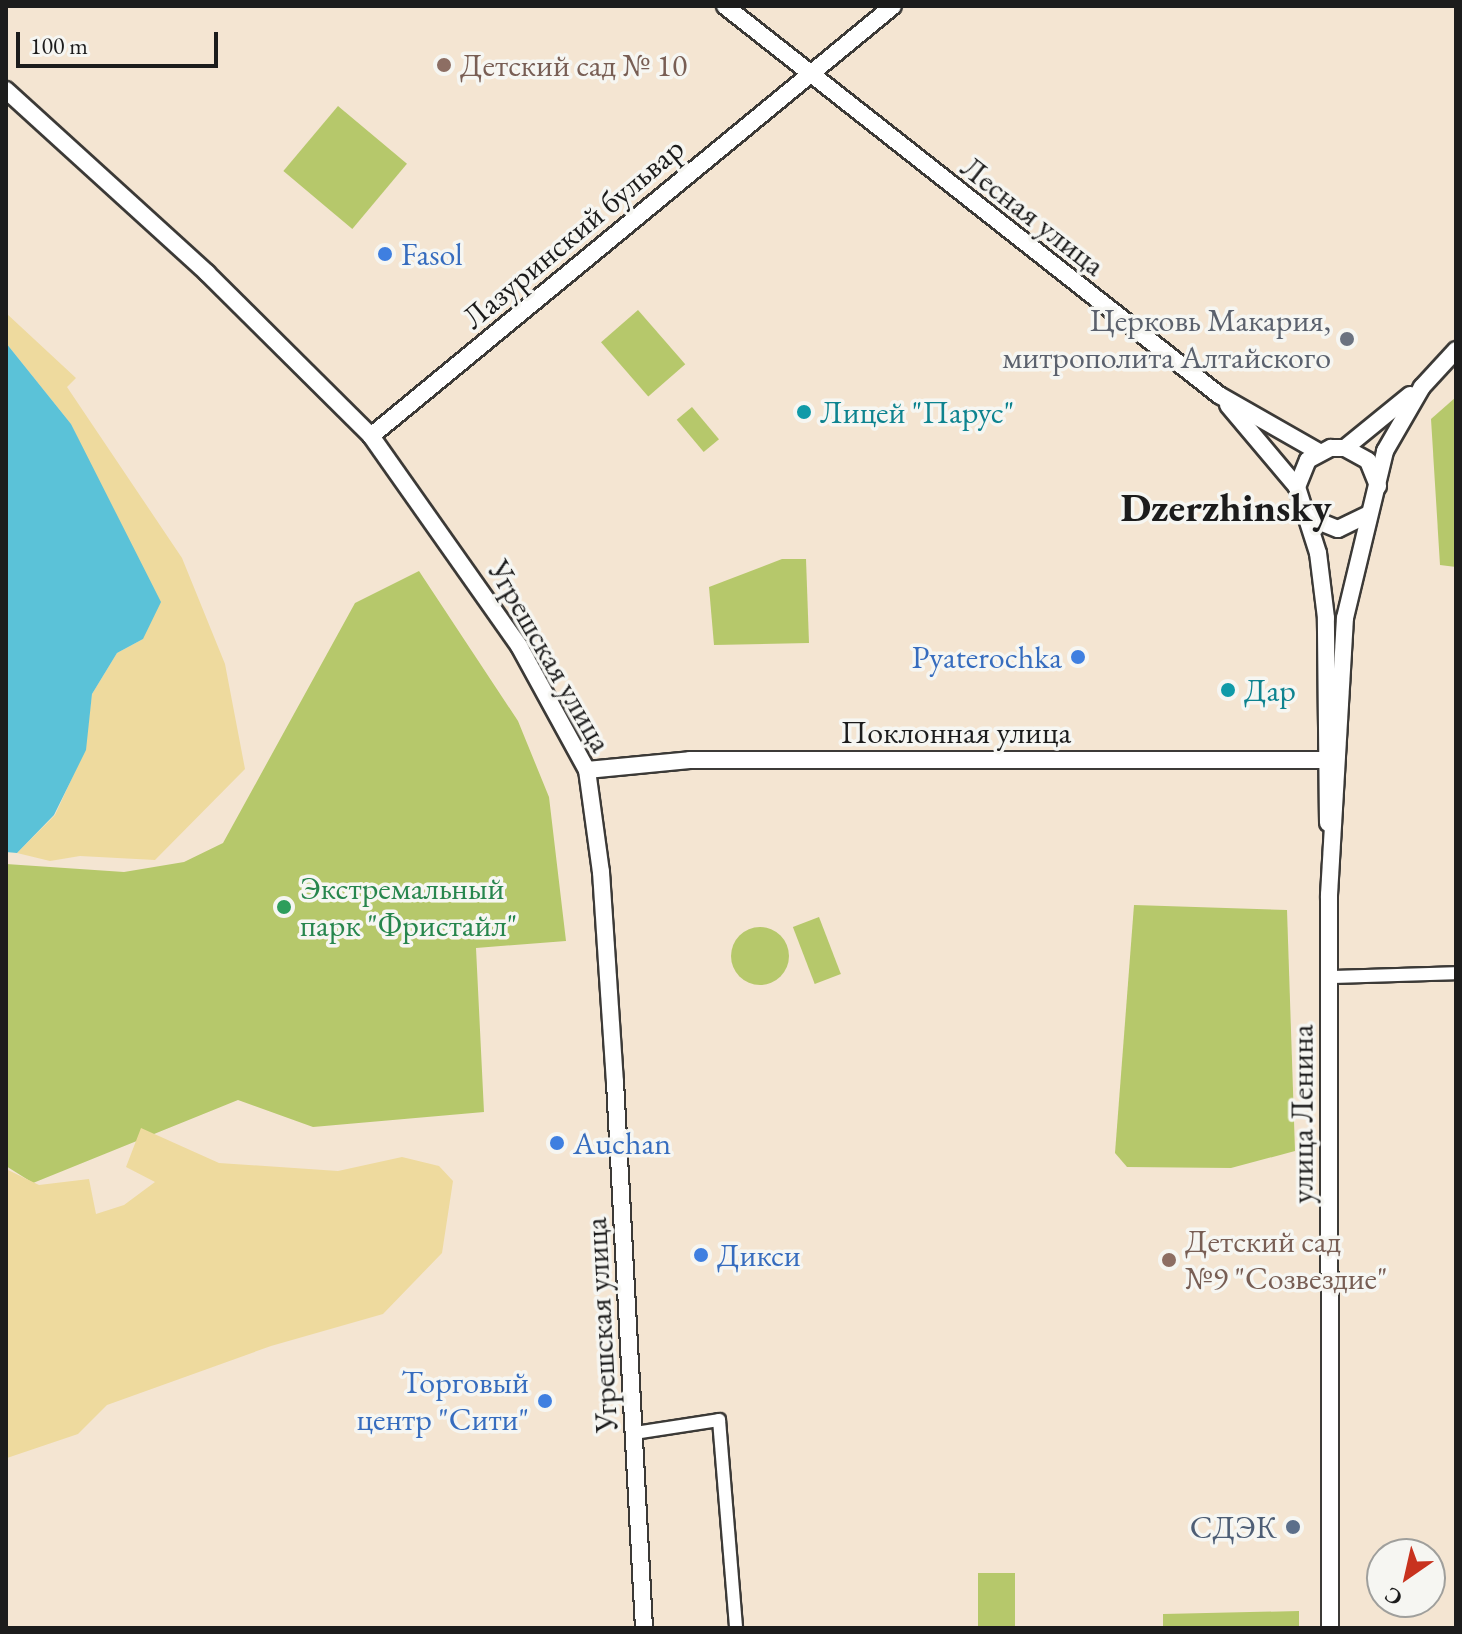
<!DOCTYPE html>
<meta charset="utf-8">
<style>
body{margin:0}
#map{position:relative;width:1462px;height:1634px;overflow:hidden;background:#f4e5d2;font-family:"EB Garamond",serif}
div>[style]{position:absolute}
.green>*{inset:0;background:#b6c86b;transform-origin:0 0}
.round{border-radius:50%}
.sand>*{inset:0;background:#eeda9e}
.water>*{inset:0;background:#5bc2d8}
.roads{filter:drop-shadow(2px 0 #3c3a37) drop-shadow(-2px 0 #3c3a37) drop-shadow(0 2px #3c3a37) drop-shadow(0 -2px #3c3a37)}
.street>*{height:12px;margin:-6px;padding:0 6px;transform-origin:6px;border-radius:6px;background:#fff}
.secondary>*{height:16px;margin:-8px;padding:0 8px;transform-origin:8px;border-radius:8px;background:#fff}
.dots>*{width:22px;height:22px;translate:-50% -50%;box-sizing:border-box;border:4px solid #f6f6f2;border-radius:50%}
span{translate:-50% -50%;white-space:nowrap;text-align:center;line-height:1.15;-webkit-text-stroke:7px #f6f6f2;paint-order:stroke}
.education-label{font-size:32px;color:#785e54}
.left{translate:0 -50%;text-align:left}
.street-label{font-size:32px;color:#1c1c1c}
.shop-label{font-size:32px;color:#366cbe}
.right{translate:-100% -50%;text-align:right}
.worship-label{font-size:32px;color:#5b616d}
.culture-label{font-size:32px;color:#0d838f}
.leisure-label{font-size:32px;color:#27864d}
.service-label{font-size:32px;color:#4e5e75}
.district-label{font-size:40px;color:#1c1c1c;font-weight:700}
.frame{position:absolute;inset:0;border:8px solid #1c1c1c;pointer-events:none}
.north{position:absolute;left:1366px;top:1538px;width:80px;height:80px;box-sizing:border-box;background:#f6f6f2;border:2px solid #9f9f9c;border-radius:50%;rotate:214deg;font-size:22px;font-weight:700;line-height:32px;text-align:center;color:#1c1c1c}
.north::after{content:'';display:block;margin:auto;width:28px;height:36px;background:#c8321e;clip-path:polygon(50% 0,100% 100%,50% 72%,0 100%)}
.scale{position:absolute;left:16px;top:32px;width:202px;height:36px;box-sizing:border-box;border:4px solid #1c1c1c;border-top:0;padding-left:10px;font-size:24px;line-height:28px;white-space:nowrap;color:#1c1c1c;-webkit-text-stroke:6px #f6f6f2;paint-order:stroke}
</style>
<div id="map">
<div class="green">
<div style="left:338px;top:106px;width:90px;height:85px;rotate:40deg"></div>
<div style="left:638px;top:310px;width:72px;height:49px;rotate:49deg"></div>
<div style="clip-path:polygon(1456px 397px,1456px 567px,1440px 565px,1431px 419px)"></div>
<div style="left:692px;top:407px;width:42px;height:20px;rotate:50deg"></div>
<div style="clip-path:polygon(782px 559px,806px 559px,809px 643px,714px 645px,709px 587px)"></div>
<div style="clip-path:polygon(419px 571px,518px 721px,549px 797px,566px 941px,476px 948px,484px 1112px,313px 1127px,238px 1100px,33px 1183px,6px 1166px,6px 864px,124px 872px,184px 862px,223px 843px,355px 603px)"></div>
<div style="clip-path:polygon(1134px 905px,1287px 910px,1295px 1151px,1231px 1168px,1127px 1167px,1115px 1153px)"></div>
<div style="left:819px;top:917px;width:61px;height:28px;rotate:69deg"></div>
<div class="round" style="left:731px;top:927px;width:58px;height:58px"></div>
<div style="left:978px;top:1573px;width:37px;height:55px"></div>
<div style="clip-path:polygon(1299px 1611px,1299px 1628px,1163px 1628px,1163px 1614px)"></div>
</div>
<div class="sand">
<div style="clip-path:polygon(6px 313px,76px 378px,67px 387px,182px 558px,225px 664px,245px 769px,155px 860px,80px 856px,50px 861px,17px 853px,55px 815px,85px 750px,92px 694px,117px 653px,143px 639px,111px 509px,71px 424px,6px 343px)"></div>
<div style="clip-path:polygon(141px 1128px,219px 1163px,338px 1171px,402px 1157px,439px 1166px,453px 1181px,442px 1253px,383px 1314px,271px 1346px,107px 1405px,78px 1434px,7px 1458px,6px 1478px,6px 1169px,39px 1185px,89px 1179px,96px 1214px,124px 1205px,155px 1182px,126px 1167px)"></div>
</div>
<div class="water">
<div style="clip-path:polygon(6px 343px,71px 424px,161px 602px,143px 639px,117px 653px,92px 694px,86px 750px,54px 815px,17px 853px,6px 852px)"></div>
</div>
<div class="roads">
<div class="street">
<div style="left:1331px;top:977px;width:125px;rotate:-1.8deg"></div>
<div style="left:635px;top:1433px;width:85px;rotate:-8.8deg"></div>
<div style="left:719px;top:1420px;width:209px;rotate:85.3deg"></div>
</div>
<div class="secondary">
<div style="left:725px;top:6px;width:629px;rotate:38.22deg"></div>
<div style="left:1219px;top:395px;width:115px;rotate:29.7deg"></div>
<div style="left:6px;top:90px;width:272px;rotate:42.3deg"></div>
<div style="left:207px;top:273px;width:231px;rotate:44.8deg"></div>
<div style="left:371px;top:436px;width:257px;rotate:54.8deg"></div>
<div style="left:519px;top:646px;width:141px;rotate:61.3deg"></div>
<div style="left:587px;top:770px;width:103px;rotate:82.2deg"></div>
<div style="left:601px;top:872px;width:210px;rotate:86.2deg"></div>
<div style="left:615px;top:1082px;width:547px;rotate:86.96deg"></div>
<div style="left:1228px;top:405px;width:107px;rotate:49.9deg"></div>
<div style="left:371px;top:436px;width:676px;rotate:-39.48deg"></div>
<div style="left:1345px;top:448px;width:84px;rotate:-39.2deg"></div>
<div style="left:1308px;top:517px;width:32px;rotate:22deg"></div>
<div style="left:1338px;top:529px;width:34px;rotate:-26deg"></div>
<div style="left:587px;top:770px;width:103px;rotate:-5.5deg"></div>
<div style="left:690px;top:760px;width:635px"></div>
<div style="left:1328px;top:823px;width:205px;rotate:-90.6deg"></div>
<div style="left:1326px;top:618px;width:65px;rotate:-97deg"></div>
<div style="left:1318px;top:553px;width:69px;rotate:-107.7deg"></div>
<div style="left:1297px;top:487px;width:29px;rotate:-68deg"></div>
<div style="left:1308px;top:460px;width:26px;rotate:-28deg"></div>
<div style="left:1331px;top:448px;width:14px"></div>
<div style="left:1345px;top:448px;width:26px;rotate:29deg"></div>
<div style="left:1368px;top:461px;width:27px;rotate:68deg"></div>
<div style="left:1330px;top:1628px;width:733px;rotate:-90.08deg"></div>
<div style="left:1329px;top:895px;width:277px;rotate:-86.7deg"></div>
<div style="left:1345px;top:618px;width:172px;rotate:-76.5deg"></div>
<div style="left:1385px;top:451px;width:74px;rotate:-60deg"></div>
<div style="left:1422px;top:387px;width:50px;rotate:-47.4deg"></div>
</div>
</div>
<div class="dots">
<div style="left:444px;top:65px;background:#8d6e63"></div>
<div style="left:385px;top:254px;background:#3f7fe0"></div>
<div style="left:1347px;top:339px;background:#6b7280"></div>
<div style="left:804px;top:412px;background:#0f9aa8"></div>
<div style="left:1078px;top:657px;background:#3f7fe0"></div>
<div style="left:1228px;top:690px;background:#0f9aa8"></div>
<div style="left:284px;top:907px;background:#2e9e5b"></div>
<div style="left:557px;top:1143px;background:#3f7fe0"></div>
<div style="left:701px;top:1255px;background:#3f7fe0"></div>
<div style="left:1169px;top:1260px;background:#8d6e63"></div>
<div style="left:545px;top:1401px;background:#3f7fe0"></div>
<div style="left:1293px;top:1527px;background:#5c6f8a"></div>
</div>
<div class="education-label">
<span class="left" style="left:460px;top:65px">Детский сад № 10</span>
<span class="left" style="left:1185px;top:1260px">Детский сад<br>№9 "Созвездие"</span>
</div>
<div class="street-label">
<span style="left:1033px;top:216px;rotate:38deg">Лесная улица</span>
<span style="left:573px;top:233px;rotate:-40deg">Лазуринский бульвар</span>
<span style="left:550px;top:656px;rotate:60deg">Угрешская улица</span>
<span style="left:956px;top:732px">Поклонная улица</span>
<span style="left:1302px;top:1114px;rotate:-90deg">улица Ленина</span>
<span style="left:601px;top:1325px;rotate:-93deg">Угрешская улица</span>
</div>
<div class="shop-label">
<span class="left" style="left:401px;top:254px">Fasol</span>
<span class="right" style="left:1062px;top:657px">Pyaterochka</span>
<span class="left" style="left:573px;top:1143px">Auchan</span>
<span class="left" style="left:717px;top:1255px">Дикси</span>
<span class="right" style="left:529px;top:1401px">Торговый<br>центр "Сити"</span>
</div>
<div class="worship-label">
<span class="right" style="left:1331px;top:339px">Церковь Макария,<br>митрополита Алтайского</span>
</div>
<div class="culture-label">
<span class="left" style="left:820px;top:412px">Лицей "Парус"</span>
<span class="left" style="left:1244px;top:690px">Дар</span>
</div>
<div class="leisure-label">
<span class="left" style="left:300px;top:907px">Экстремальный<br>парк "Фристайл"</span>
</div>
<div class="service-label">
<span class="right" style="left:1277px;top:1527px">СДЭК</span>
</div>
<div class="district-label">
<span style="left:1226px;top:507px">Dzerzhinsky</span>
</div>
<div class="frame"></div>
<div class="north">С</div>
<div class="scale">100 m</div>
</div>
